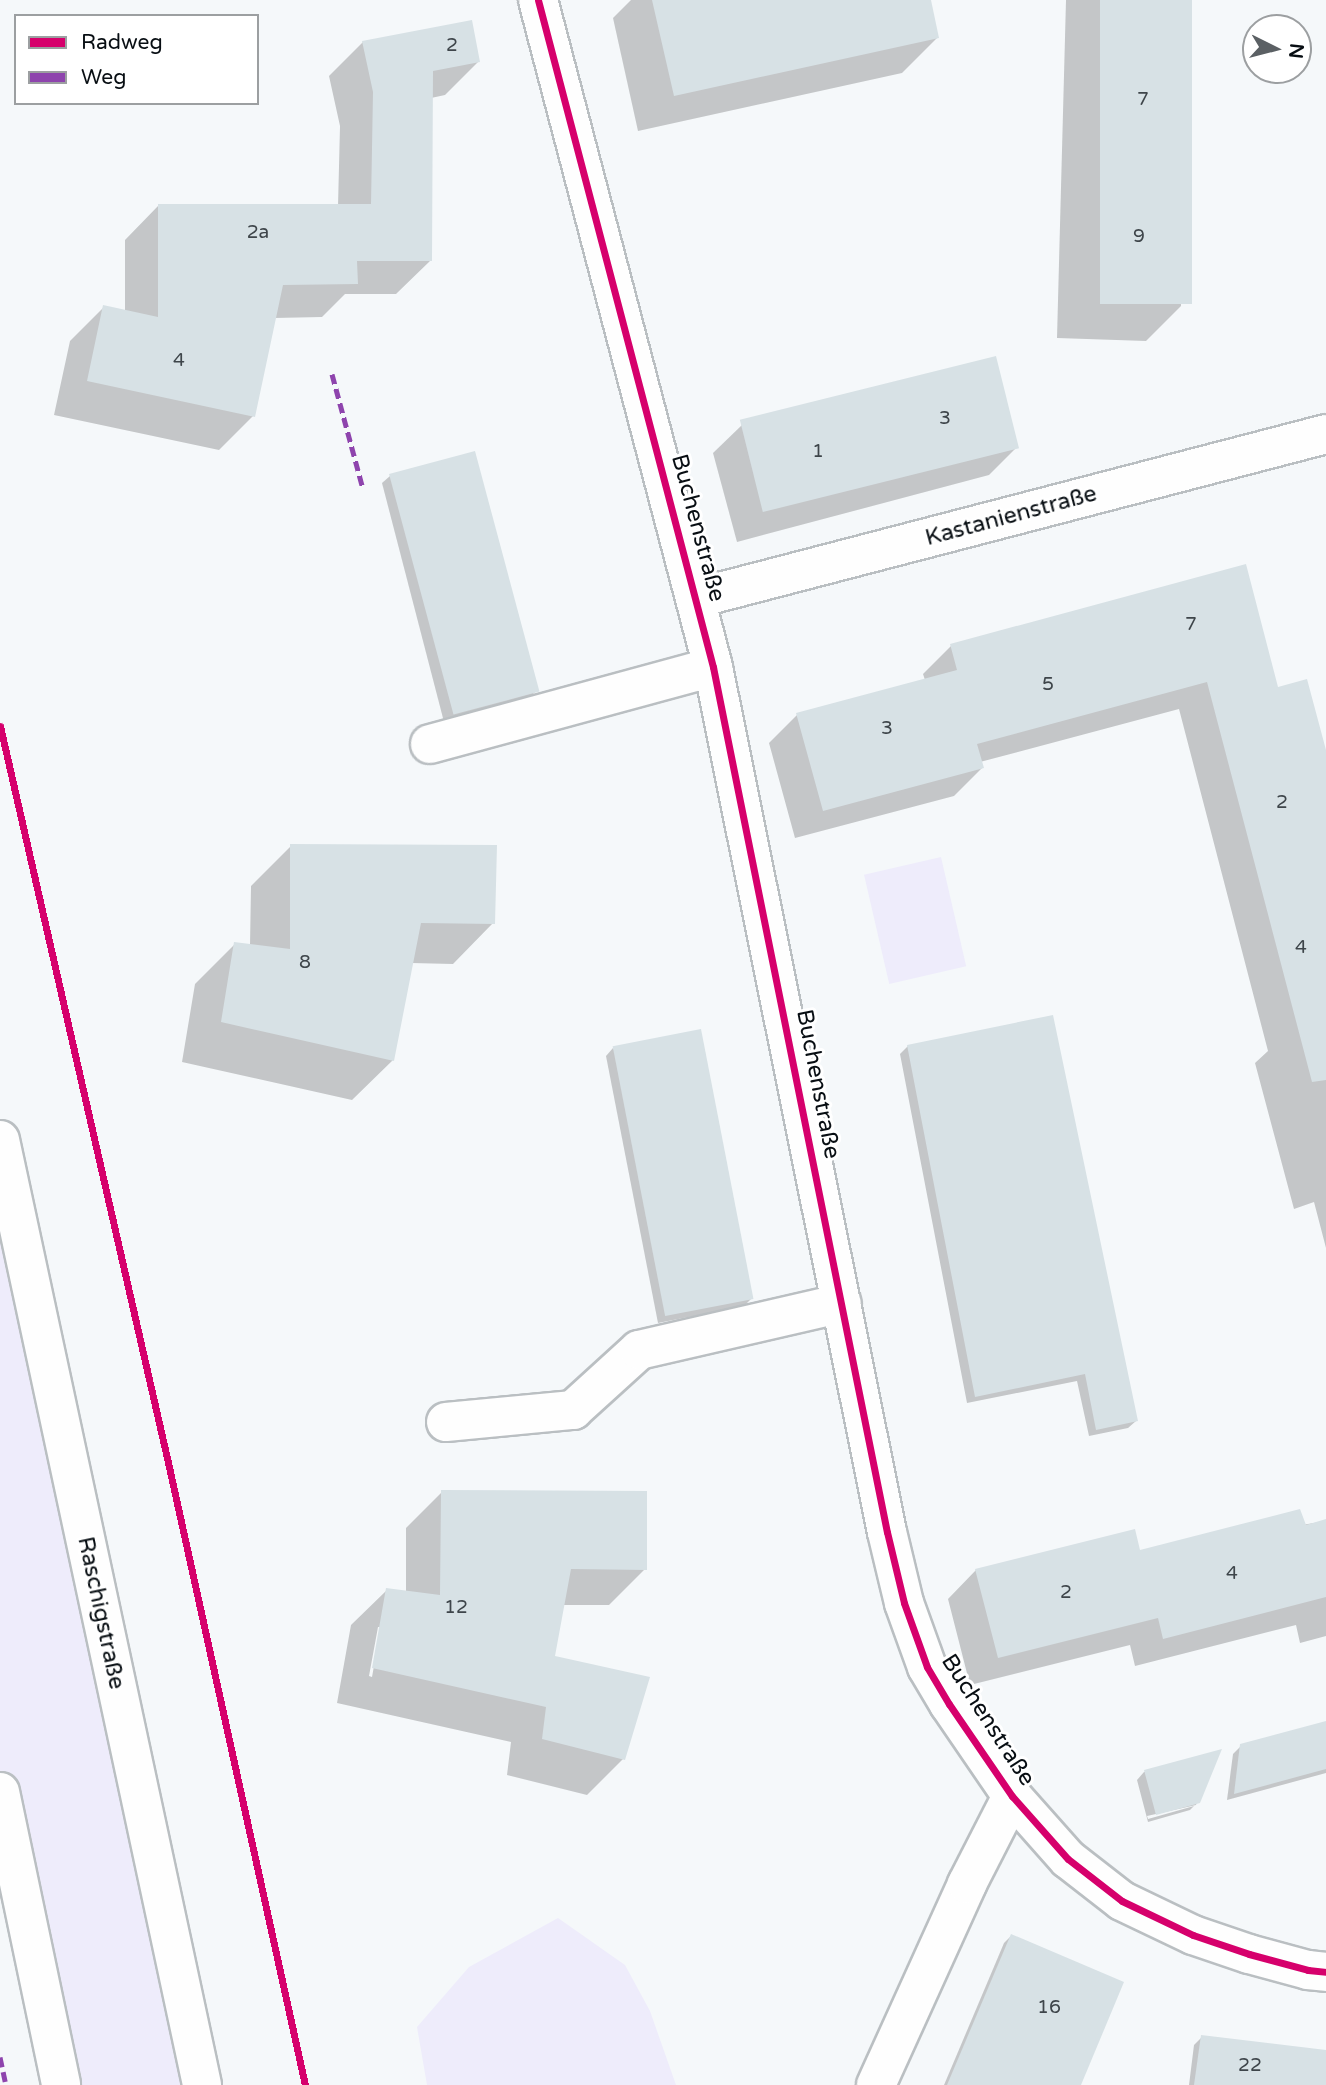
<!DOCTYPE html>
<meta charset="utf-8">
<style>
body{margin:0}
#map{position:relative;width:1326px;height:2085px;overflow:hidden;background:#f5f8fa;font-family:"Varela Round",sans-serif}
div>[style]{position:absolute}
.green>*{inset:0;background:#eeecfb;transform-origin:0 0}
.shadow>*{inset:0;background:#0003}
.building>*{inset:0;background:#d7e1e5;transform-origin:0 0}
.roads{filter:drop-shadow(2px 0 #babfc2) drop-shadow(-2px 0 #babfc2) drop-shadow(0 2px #babfc2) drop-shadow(0 -2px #babfc2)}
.minor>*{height:38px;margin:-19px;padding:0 19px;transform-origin:19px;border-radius:19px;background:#fefefe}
.quiet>*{height:5px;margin-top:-2.5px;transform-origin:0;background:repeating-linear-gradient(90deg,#8e44ad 0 10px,transparent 0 15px)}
.cycleway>*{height:7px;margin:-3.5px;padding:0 3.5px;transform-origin:3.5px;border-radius:3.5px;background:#d6006c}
span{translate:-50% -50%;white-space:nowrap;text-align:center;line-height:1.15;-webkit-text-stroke:6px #fff;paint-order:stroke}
.number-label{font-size:19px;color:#3e454a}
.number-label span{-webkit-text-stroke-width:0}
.street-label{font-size:23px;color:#080e13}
.legend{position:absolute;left:14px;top:14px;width:245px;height:91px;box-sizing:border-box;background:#fff;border:2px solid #9c9fa1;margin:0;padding:9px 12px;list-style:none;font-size:21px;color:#080e13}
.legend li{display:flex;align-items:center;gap:14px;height:35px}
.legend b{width:35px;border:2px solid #9c9fa1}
.north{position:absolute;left:1242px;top:14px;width:70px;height:70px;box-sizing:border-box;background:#fff;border:2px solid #9c9fa1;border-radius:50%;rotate:96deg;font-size:19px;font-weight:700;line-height:28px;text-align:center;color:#080e13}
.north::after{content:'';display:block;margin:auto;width:24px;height:32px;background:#5b6064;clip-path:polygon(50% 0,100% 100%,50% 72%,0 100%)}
</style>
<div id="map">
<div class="green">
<div style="left:941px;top:857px;width:112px;height:79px;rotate:77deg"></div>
<div style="clip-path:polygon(0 1140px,202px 2085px,61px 2085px,0 1792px)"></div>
<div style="clip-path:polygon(558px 1918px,625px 1965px,650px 2011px,676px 2085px,427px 2085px,417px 2027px,469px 1967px)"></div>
</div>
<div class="shadow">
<div style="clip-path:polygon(631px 0,929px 0,937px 38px,902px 73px,638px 131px,613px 18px)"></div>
<div style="clip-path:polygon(1066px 0,1189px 0,1181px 306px,1146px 341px,1057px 338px)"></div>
<div style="clip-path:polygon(363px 42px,479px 61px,445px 95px,431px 98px,430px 261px,396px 294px,345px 294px,322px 317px,274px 318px,253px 416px,219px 450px,54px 415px,70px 341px,104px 307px,125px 312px,125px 240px,158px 206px,338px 206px,340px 126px,329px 76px)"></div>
<div style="clip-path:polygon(742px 425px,1017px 447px,989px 475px,737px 542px,713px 453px)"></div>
<div style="clip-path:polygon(390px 476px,536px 691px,528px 699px,444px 722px,382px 483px)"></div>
<div style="clip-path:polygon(951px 646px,1277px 689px,1326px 755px,1326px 1248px,1314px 1202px,1294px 1209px,1255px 1063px,1268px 1051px,1179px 709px,980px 762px,982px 768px,954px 796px,795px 838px,769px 743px,797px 715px,925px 680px,923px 674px)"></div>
<div style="clip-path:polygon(291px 846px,493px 923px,453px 964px,411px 963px,393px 1060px,352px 1100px,182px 1062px,195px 984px,235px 944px,250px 945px,251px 886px)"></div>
<div style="clip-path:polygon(908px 1046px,1136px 1421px,1128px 1428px,1089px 1436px,1077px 1381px,967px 1403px,900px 1054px)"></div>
<div style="clip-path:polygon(613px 1048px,752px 1298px,744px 1306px,658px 1323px,606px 1056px)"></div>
<div style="clip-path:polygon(evenodd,442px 1492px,645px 1569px,609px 1605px,563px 1605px,553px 1658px,623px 1759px,587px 1795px,507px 1775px,511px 1742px,337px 1703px,351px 1625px,387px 1590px,406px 1592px,406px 1528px,442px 1492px,378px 1627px,381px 1627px,372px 1677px,369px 1676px,378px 1627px)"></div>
<div style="clip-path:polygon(1326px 1521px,1326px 1636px,1300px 1643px,1296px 1625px,1135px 1666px,1130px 1645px,970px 1685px,948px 1599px,976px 1570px,1139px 1552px)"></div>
<div style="clip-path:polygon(1326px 1723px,1326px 1773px,1227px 1800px,1233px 1754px,1241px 1746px)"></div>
<div style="clip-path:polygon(1219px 1752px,1196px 1805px,1147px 1816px,1148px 1819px,1194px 1806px,1190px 1810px,1148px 1822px,1137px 1780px,1144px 1772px)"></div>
<div style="clip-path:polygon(1011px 1936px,1048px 2085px,944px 2085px,1004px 1943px)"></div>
<div style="clip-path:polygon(1202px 2037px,1299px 2085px,1189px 2085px,1194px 2045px)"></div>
</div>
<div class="building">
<div style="clip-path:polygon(652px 0,931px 0,939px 38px,674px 96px)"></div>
<div style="left:1100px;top:0;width:92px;height:304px"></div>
<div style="clip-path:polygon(472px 20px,480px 62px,433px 71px,432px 261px,357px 261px,358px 284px,283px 285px,255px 417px,87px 381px,103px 305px,158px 317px,158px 204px,371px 204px,373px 92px,362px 41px)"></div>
<div style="left:996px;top:356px;width:95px;height:264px;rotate:76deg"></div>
<div style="left:475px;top:451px;width:249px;height:89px;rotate:75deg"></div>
<div style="clip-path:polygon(1246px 564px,1278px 687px,1307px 679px,1326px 750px,1326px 1080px,1312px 1082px,1207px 682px,977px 744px,984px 768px,823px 811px,796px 713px,957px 670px,950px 644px)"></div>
<div style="clip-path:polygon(290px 844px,497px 845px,495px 924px,421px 923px,394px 1061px,221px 1022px,234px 942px,290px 949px)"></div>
<div style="clip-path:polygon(1053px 1015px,1138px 1421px,1096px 1430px,1085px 1374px,975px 1397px,907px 1045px)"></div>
<div style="left:701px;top:1029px;width:275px;height:90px;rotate:79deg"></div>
<div style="clip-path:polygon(441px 1490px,647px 1491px,647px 1570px,571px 1569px,555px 1656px,650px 1677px,625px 1760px,542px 1739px,546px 1707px,372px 1668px,386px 1588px,440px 1595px)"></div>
<div style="clip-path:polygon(1300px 1509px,1306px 1525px,1326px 1519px,1326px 1597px,1163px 1639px,1158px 1618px,998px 1658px,975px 1569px,1135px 1529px,1140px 1550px)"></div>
<div style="clip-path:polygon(1326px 1721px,1326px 1769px,1234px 1794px,1240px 1744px)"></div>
<div style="clip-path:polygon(1222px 1749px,1200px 1803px,1156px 1815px,1144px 1770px)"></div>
<div style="clip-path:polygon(1011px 1934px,1124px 1982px,1081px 2085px,947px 2085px)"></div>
<div style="clip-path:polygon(1201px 2035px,1326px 2050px,1326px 2085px,1194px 2085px)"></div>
</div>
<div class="roads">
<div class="minor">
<div style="left:538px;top:0;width:690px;rotate:75.3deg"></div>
<div style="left:713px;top:667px;width:882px;rotate:78.63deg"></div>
<div style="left:887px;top:1532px;width:73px;rotate:76.5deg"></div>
<div style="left:904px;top:1603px;width:68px;rotate:70.2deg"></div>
<div style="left:927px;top:1667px;width:43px;rotate:59.3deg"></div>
<div style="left:949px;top:1704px;width:112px;rotate:55.6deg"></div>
<div style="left:1012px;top:1796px;width:84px;rotate:48.4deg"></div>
<div style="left:1068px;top:1859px;width:68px;rotate:37.9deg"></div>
<div style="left:1122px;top:1901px;width:79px;rotate:25.6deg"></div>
<div style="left:1193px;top:1935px;width:59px;rotate:18.7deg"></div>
<div style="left:1249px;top:1954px;width:61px;rotate:15.2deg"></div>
<div style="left:1308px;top:1970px;width:18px;rotate:6deg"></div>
<div style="left:697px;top:598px;width:650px;rotate:-14.61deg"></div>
<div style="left:430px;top:744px;width:293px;rotate:-15.2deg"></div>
<div style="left:0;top:1140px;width:966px;rotate:77.93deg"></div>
<div style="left:446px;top:1422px;width:128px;rotate:-5.4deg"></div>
<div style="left:573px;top:1410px;width:89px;rotate:-42.3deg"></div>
<div style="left:639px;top:1350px;width:208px;rotate:-13deg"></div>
<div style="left:0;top:1792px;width:299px;rotate:78.2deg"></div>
<div style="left:876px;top:2085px;width:221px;rotate:-65.6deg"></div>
<div style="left:967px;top:1884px;width:99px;rotate:-62.9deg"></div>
</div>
</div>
<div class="quiet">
<div style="left:332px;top:374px;width:119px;rotate:74.9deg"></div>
<div style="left:0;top:2057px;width:29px;rotate:78deg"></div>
</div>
<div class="cycleway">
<div style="left:538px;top:0;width:690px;rotate:75.3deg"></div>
<div style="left:713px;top:667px;width:882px;rotate:78.63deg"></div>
<div style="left:887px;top:1532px;width:73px;rotate:76.5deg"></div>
<div style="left:904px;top:1603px;width:68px;rotate:70.2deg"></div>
<div style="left:927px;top:1667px;width:43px;rotate:59.3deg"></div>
<div style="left:949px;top:1704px;width:112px;rotate:55.6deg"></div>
<div style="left:1012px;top:1796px;width:84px;rotate:48.4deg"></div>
<div style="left:1068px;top:1859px;width:68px;rotate:37.9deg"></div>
<div style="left:1122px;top:1901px;width:79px;rotate:25.6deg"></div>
<div style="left:1193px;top:1935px;width:59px;rotate:18.7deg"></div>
<div style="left:1249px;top:1954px;width:61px;rotate:15.2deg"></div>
<div style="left:1308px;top:1970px;width:18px;rotate:6deg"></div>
<div style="left:0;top:726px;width:760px;rotate:77.15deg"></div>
<div style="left:169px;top:1467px;width:633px;rotate:77.59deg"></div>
</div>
<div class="number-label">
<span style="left:452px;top:46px">2</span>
<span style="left:1143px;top:100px">7</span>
<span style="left:258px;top:233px">2a</span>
<span style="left:1139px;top:237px">9</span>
<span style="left:179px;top:361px">4</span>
<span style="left:945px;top:419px">3</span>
<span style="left:818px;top:452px">1</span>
<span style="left:1191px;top:625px">7</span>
<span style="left:1048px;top:685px">5</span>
<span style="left:887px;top:729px">3</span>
<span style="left:1282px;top:803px">2</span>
<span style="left:1301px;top:948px">4</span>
<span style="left:305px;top:963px">8</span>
<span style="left:1232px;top:1574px">4</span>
<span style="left:1066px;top:1593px">2</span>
<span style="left:456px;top:1608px">12</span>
<span style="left:1049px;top:2008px">16</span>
<span style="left:1250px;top:2066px">22</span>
</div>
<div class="street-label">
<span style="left:1011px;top:516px;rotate:-15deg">Kastanienstraße</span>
<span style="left:698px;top:528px;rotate:75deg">Buchenstraße</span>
<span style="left:818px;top:1084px;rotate:79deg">Buchenstraße</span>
<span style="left:101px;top:1613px;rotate:78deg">Raschigstraße</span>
<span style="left:988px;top:1720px;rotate:57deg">Buchenstraße</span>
</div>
<ul class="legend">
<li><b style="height:9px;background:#d6006c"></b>Radweg</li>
<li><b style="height:9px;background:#8e44ad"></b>Weg</li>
</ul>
<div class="north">N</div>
</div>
